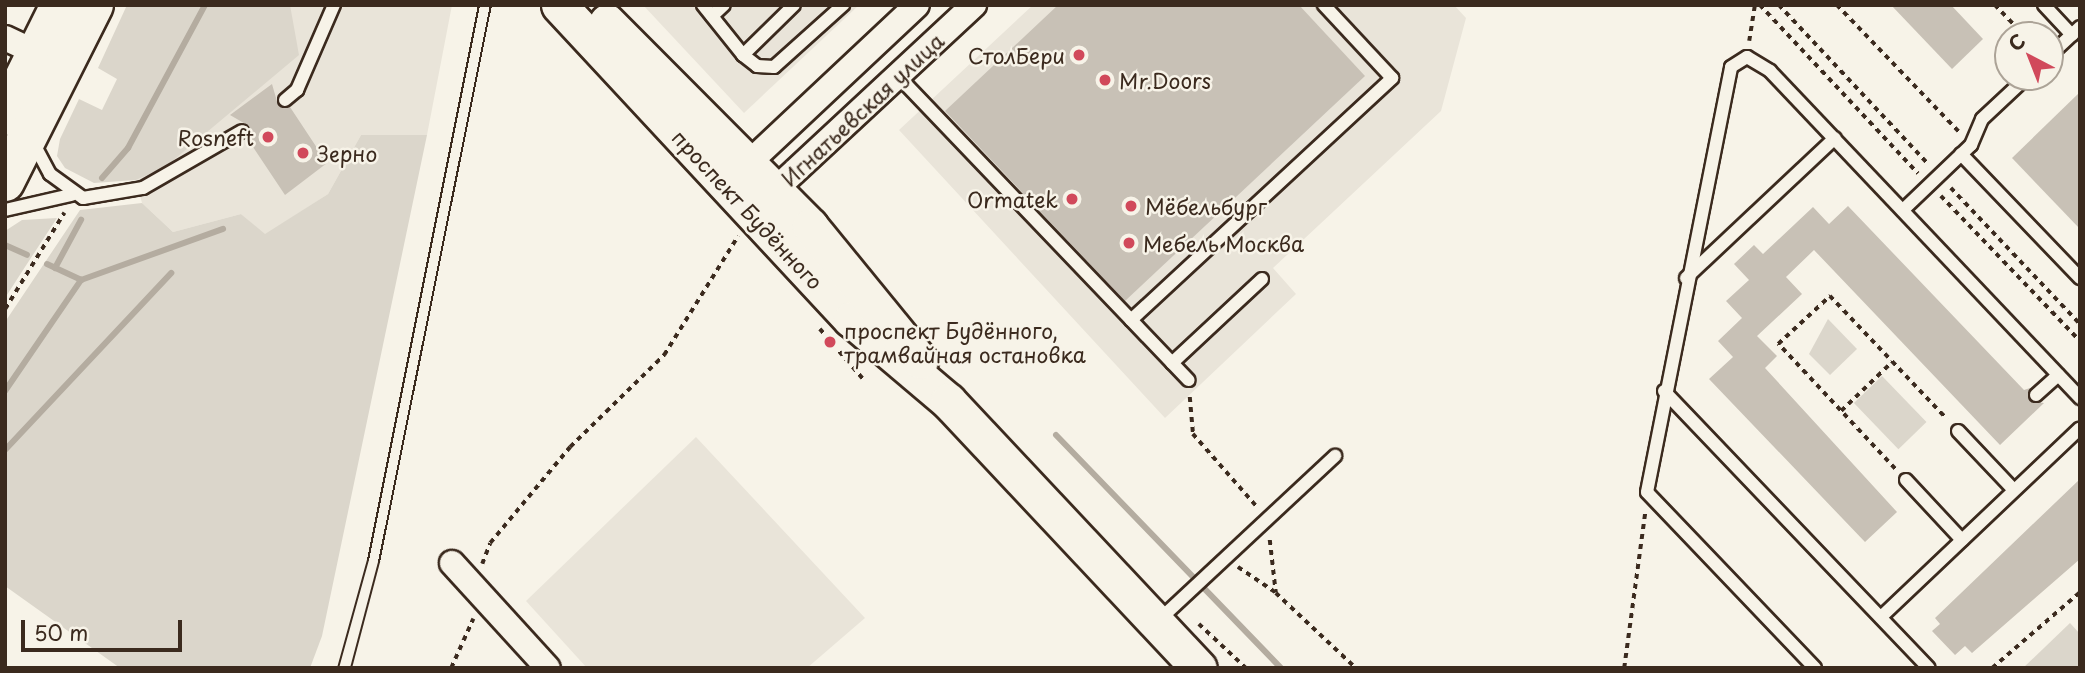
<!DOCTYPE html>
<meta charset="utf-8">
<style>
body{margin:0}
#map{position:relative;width:2085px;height:673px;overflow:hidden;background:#f7f3e8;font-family:"Playpen Sans",sans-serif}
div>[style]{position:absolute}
.built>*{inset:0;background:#e9e4d9}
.green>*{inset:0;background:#dbd6cb;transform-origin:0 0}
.stream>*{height:6px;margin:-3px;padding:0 3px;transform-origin:3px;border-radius:3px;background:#b4aca0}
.building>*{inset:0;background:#c8c1b6}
.path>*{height:3.5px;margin-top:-1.75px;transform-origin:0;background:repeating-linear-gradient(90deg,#3b2a1e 0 5px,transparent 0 10px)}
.roads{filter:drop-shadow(2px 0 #3b2a1e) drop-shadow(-2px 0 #3b2a1e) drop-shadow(0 2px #3b2a1e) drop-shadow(0 -2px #3b2a1e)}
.lane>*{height:12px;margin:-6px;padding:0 6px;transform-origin:6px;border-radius:6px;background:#f7f3e8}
.street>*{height:24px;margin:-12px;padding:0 12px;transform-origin:12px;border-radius:12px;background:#f7f3e8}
.secondary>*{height:35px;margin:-17.5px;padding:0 17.5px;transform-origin:17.5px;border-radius:17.5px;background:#f7f3e8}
.primary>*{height:38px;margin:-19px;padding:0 19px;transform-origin:19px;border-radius:19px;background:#f7f3e8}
.tram>*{height:2px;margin:-1px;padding:0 1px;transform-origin:1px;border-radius:1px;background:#3b2a1e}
.dots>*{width:19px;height:19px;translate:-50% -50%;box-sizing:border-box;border:4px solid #f7f3e8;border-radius:50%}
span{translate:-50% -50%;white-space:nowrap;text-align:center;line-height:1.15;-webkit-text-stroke:5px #f7f3e8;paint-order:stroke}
.poi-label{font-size:21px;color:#3b2a1e}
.right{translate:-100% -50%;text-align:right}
.left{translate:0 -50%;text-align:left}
.street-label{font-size:21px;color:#3b2a1e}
.frame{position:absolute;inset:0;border:7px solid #3b2a1e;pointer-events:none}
.north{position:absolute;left:1994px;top:21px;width:70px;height:70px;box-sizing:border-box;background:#f7f3e8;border:2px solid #aca397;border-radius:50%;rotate:318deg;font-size:19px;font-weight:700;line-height:28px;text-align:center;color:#3b2a1e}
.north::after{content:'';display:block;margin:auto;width:24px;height:32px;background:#d1495b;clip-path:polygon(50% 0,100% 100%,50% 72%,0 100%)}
.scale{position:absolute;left:21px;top:620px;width:161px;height:32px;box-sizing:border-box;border:4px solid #3b2a1e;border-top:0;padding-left:9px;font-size:21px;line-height:24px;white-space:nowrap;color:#3b2a1e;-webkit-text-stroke:5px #f7f3e8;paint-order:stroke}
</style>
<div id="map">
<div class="built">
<div style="clip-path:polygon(290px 5px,452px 5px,427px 135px,361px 135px,328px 194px,265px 235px,241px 214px,173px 232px,142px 203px,136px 180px,165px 168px,198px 134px)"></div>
<div style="clip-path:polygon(643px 5px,859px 5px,744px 113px)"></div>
<div style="clip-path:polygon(1033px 5px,1454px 5px,1466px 18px,1441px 111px,1273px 268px,1296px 294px,1165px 418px,899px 130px)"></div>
<div style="clip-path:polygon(696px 437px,865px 618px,807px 668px,587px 668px,526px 601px)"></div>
</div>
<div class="green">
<div style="clip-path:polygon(127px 5px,290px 5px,299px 55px,164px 168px,136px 180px,94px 183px,65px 168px,57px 156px,60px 139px,79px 99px,102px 110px,117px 79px,98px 68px)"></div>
<div style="clip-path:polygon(361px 135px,427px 135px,322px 636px,310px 668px,120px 668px,5px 586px,5px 322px,80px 210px,142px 203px,173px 232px,241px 214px,265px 234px,328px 194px)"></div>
<div style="clip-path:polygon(57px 218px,25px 267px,5px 298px,5px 231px,22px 220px)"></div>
<div style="clip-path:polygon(1828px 319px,1857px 349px,1830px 375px,1809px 354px)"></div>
<div style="left:1882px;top:376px;width:64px;height:39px;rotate:46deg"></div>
<div style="clip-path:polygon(2070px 623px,2080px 634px,2080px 668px,2023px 668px)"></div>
</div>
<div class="stream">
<div style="left:102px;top:178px;width:40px;rotate:-49deg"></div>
<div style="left:128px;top:148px;width:162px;rotate:-61.7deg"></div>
<div style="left:5px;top:245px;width:24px;rotate:24deg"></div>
<div style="left:47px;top:264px;width:38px;rotate:25deg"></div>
<div style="left:81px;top:280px;width:151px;rotate:-19.8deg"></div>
<div style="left:55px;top:268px;width:55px;rotate:-61.6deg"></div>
<div style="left:5px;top:391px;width:135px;rotate:-55.6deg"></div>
<div style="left:1056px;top:435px;width:324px;rotate:46deg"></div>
<div style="left:5px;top:450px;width:243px;rotate:-46.8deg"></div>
</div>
<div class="building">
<div style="clip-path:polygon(1058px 5px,1299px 5px,1365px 76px,1125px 301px,945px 111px)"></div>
<div style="clip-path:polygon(1891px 5px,1951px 5px,1983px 39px,1952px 69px)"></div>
<div style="clip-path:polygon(272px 84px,278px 105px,290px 107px,327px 163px,285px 195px,247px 138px,249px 126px,230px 115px)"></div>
<div style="clip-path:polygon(2080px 92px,2080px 229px,2012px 158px)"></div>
<div style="clip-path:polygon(1848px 206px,2024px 390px,2030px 388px,2030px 401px,2044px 403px,2000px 445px,1814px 250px,1786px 277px,1802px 294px,1757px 336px,1777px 356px,1765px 368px,1897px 512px,1865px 542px,1709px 379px,1733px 357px,1718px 341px,1742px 318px,1726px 301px,1749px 280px,1734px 264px,1754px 245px,1763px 254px,1813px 207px,1829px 224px)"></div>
<div style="clip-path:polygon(2080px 479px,2080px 559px,1972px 653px,1965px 646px,1955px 655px,1932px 631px,1940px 624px,1935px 618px)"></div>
</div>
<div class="path">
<div style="left:1760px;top:5px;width:231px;rotate:46.8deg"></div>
<div style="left:1779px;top:5px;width:219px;rotate:46.8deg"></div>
<div style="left:1837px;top:5px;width:178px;rotate:46.1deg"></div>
<div style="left:1995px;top:5px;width:42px;rotate:46deg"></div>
<div style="left:1749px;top:41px;width:36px;rotate:-81deg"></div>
<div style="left:1951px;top:188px;width:187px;rotate:46.5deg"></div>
<div style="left:1941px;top:196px;width:201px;rotate:46.2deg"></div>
<div style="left:5px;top:309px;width:113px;rotate:-58.4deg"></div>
<div style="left:820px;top:329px;width:67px;rotate:49.2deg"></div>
<div style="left:1190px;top:397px;width:37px;rotate:85deg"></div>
<div style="left:1193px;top:434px;width:98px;rotate:48.7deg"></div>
<div style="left:1841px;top:411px;width:71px;rotate:-43.9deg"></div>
<div style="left:1895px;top:469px;width:171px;rotate:-133.1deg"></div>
<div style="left:1778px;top:344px;width:71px;rotate:-42.7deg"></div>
<div style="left:1830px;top:296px;width:170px;rotate:46.4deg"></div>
<div style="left:1270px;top:540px;width:53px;rotate:83.5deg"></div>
<div style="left:1276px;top:593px;width:110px;rotate:43.2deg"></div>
<div style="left:482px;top:564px;width:22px;rotate:-69deg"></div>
<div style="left:490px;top:543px;width:125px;rotate:-50.2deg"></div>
<div style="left:570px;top:447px;width:132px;rotate:-44.4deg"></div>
<div style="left:664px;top:355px;width:140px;rotate:-58.1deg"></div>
<div style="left:1238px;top:567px;width:45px;rotate:34deg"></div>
<div style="left:1199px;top:624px;width:64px;rotate:43.1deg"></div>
<div style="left:451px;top:668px;width:54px;rotate:-65.8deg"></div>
<div style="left:1624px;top:668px;width:157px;rotate:-82.3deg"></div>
<div style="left:1992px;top:668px;width:116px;rotate:-40.8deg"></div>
</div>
<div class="roads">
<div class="lane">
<div style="left:703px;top:5px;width:64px;rotate:51.3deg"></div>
<div style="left:743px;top:55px;width:18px;rotate:38deg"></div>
<div style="left:757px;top:66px;width:17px;rotate:3deg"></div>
<div style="left:774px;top:67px;width:93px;rotate:-41.9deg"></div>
<div style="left:2044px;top:5px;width:41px;rotate:47deg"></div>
<div style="left:712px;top:16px;width:16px;rotate:-43deg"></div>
<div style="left:743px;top:55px;width:71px;rotate:-44.4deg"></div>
<div style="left:2050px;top:55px;width:41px;rotate:-43deg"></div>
<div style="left:897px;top:75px;width:422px;rotate:46.3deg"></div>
<div style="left:285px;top:100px;width:16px;rotate:-40deg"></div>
<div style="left:297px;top:90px;width:93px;rotate:-66.5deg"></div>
<div style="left:34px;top:144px;width:34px;rotate:62deg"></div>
<div style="left:50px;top:174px;width:41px;rotate:36deg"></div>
<div style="left:83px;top:198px;width:61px;rotate:-9.5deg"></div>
<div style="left:143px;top:188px;width:114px;rotate:-29.9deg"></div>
<div style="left:1961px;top:154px;width:172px;rotate:46.2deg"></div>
<div style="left:1904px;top:209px;width:93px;rotate:-43.7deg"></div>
<div style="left:1971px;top:145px;width:28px;rotate:-67deg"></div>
<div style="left:1982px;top:119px;width:62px;rotate:-43deg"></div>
<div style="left:5px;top:210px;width:68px;rotate:-12.8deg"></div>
<div style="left:1686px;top:278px;width:204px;rotate:-43.2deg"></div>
<div style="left:1131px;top:320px;width:356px;rotate:-42.8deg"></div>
<div style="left:1392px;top:78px;width:100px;rotate:-133deg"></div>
<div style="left:1172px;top:363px;width:123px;rotate:-43deg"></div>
<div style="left:1664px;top:391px;width:383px;rotate:46.3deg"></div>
<div style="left:2036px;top:395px;width:30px;rotate:-42deg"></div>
<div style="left:1958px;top:431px;width:81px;rotate:46.5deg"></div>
<div style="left:1906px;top:480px;width:82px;rotate:47deg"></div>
<div style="left:1881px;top:617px;width:274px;rotate:-43.5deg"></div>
<div style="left:1159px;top:620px;width:241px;rotate:-43deg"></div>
<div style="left:1815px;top:668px;width:243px;rotate:-133.7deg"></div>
<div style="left:1647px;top:492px;width:433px;rotate:-78.8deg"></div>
<div style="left:1731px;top:67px;width:19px;rotate:-32deg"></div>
<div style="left:1747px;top:57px;width:27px;rotate:31deg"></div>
<div style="left:1770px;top:71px;width:451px;rotate:46.5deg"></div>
</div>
<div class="street">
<div style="left:5px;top:38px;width:35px;rotate:25deg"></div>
<div style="left:736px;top:175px;width:248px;rotate:-43.2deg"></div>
<div style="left:764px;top:200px;width:287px;rotate:-42.9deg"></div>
<div style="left:452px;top:563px;width:142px;rotate:47.6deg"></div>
</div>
<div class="secondary">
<div style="left:559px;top:5px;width:429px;rotate:47.1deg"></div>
<div style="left:851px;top:319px;width:127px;rotate:40.2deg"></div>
<div style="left:948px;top:401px;width:366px;rotate:46.8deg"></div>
<div style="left:607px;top:22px;width:288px;rotate:45.1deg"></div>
<div style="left:810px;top:226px;width:174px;rotate:50.8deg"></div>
</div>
<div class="primary">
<div style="left:5px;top:116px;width:124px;rotate:-63.6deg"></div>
<div style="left:5px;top:182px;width:198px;rotate:-63.3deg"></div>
</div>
</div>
<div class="tram">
<div style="left:338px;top:668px;width:112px;rotate:-74.5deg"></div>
<div style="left:368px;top:560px;width:566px;rotate:-78.69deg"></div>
<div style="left:351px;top:668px;width:110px;rotate:-75.2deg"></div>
<div style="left:379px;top:562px;width:568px;rotate:-78.63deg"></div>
</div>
<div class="dots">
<div style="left:1079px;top:55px;background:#d1495b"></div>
<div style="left:1105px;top:80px;background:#d1495b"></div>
<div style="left:268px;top:137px;background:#d1495b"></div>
<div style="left:303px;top:153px;background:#d1495b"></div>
<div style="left:1072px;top:199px;background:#d1495b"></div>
<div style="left:1131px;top:206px;background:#d1495b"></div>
<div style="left:1129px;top:243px;background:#d1495b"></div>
<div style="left:830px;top:342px;background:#d1495b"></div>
</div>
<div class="poi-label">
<span class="right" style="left:1065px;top:55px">СтолБери</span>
<span class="left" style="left:1119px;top:80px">Mr.Doors</span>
<span class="right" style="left:254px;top:137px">Rosneft</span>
<span class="left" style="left:317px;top:153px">Зерно</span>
<span class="right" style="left:1058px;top:199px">Ormatek</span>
<span class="left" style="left:1145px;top:206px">Мёбельбург</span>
<span class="left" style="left:1143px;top:243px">Мебель Москва</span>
<span class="left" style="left:844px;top:342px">проспект Будённого,<br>трамвайная остановка</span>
</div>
<div class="street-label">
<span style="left:862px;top:109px;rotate:-43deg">Игнатьевская улица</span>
<span style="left:748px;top:209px;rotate:47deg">проспект Будённого</span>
</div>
<div class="frame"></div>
<div class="north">С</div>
<div class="scale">50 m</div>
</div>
